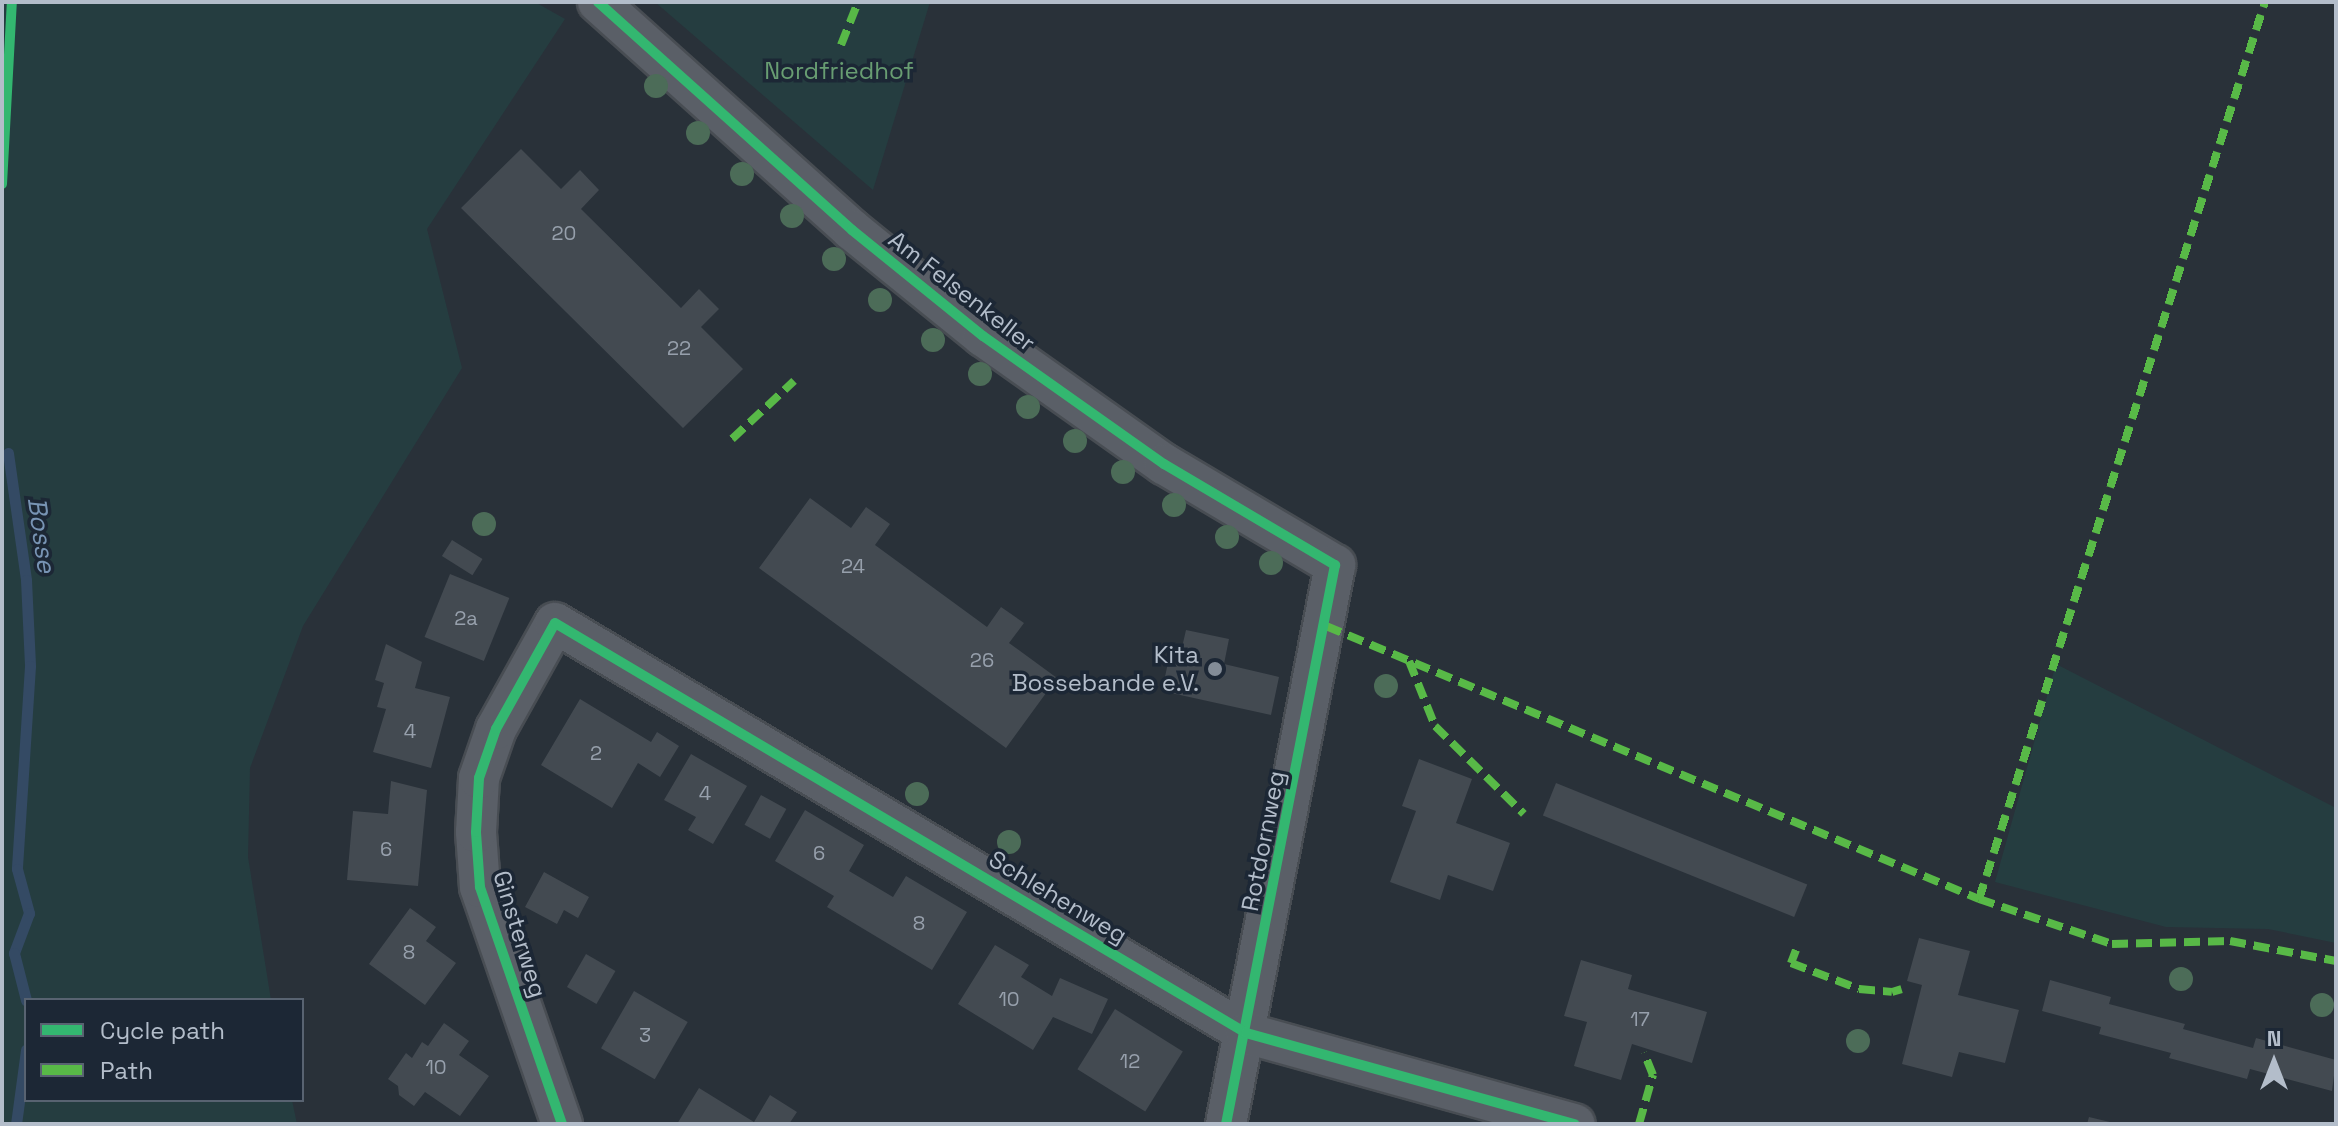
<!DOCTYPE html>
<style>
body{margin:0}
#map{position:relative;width:2338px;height:1126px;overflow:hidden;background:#293139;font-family:"Space Grotesk",sans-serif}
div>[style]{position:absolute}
.green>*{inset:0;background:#253d40}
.stream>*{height:11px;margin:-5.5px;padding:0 5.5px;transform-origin:5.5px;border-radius:5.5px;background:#344a64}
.building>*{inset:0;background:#434a51;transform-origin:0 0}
.roads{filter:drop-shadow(2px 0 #484d53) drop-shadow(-2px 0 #484d53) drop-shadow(0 2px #484d53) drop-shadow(0 -2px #484d53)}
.minor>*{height:40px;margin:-20px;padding:0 20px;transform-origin:20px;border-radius:20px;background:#5a5f67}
.quiet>*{height:8px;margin-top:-4px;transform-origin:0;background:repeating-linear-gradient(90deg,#58b947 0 16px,transparent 0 24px)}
.cycleway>*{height:10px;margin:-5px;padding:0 5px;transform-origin:5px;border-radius:5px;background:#33b770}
.trees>*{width:24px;height:24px;margin:-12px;border-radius:50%;background:#4c6c58}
.dots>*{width:22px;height:22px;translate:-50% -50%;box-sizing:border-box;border:4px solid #1c2735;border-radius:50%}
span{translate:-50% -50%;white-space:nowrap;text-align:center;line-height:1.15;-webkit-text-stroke:7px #1c2735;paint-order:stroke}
.number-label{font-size:20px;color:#97a0ac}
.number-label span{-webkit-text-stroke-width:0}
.park-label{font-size:24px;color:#689d72}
.street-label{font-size:24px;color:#b3bdca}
.poi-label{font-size:24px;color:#b3bdca}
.right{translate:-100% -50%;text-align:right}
.water-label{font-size:26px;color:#7894b4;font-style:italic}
.frame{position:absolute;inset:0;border:4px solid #b3bdca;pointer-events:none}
.legend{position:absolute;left:24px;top:998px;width:280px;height:104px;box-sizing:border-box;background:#1c2735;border:2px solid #586371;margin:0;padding:10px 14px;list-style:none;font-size:24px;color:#b3bdca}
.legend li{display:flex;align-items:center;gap:16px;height:40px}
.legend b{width:40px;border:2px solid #586371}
.north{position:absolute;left:2234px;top:1022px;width:80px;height:80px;-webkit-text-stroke:6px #1c2735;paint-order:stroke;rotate:0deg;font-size:22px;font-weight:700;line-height:32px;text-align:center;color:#b3bdca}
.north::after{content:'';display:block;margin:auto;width:28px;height:36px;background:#b3bdca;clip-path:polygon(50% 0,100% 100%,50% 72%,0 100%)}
</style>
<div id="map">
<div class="green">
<div style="clip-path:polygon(2px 2px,535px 2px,565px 19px,427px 229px,462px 368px,303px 626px,250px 768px,248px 857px,271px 1000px,26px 1000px,26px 1100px,292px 1100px,297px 1124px,2px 1124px)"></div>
<div style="clip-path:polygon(655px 2px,930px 2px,873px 190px)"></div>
<div style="clip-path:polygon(2056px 664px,2336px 808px,2336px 943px,2268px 929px,2166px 927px,1995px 882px)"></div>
</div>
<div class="stream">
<div style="left:8px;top:453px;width:128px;rotate:81.9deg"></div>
<div style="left:26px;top:580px;width:86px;rotate:87.3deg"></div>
<div style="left:30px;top:666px;width:203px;rotate:93.7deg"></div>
<div style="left:17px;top:869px;width:46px;rotate:74.7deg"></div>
<div style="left:29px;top:913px;width:43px;rotate:110.6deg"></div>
<div style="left:14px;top:953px;width:49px;rotate:75.7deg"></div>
<div style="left:16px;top:1124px;width:75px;rotate:-82.3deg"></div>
</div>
<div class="building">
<div style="clip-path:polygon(521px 149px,561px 189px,580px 170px,599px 190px,581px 209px,681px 308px,699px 289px,719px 309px,701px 327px,743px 369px,683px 428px,461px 208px)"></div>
<div style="clip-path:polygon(810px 498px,851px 528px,866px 507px,890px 524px,875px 545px,987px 627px,1001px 607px,1024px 623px,1009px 643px,1057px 678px,1006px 748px,759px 568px)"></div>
<div style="left:452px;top:540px;width:36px;height:19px;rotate:32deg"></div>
<div style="left:450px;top:574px;width:64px;height:68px;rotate:22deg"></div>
<div style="clip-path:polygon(1186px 630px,1229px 639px,1224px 664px,1279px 677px,1271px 715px,1162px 691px,1170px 653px,1180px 656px)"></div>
<div style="clip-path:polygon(386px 644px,422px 662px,415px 688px,450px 697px,431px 768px,373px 752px,386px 709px,377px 707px,384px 683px,375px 680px)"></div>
<div style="clip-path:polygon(580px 699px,651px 742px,657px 732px,679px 746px,660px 777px,638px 763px,612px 808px,541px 765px)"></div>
<div style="clip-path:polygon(691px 754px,747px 786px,713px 844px,688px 830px,696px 817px,664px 800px)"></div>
<div style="clip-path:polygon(1419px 759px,1472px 779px,1456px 823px,1510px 843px,1493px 891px,1448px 875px,1440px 900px,1390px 882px,1416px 811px,1402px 806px)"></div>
<div style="clip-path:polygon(391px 781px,427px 790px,418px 886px,347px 880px,353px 811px,388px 814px)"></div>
<div style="left:1556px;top:783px;width:271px;height:35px;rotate:22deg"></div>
<div style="left:761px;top:795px;width:29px;height:34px;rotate:29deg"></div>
<div style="clip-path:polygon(805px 810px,864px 845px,849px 871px,893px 897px,906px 876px,967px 912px,932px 970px,827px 907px,834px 896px,775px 861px)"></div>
<div style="clip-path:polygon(544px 872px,589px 897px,578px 918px,564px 910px,557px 924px,525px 907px)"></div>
<div style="clip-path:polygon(410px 908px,436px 927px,426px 941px,456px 963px,425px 1005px,369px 964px)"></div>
<div style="clip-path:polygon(1919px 938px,1970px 951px,1958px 995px,2019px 1010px,2005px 1063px,1959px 1052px,1952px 1077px,1902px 1064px,1922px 985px,1907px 981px)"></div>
<div style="clip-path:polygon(995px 945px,1029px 965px,1021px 977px,1052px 996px,1060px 978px,1108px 999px,1092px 1034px,1053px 1017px,1033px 1050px,958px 1004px)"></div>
<div style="left:586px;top:954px;width:34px;height:38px;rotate:30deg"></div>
<div style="clip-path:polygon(1581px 960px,1632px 975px,1628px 989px,1707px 1012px,1692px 1063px,1632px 1044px,1621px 1080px,1574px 1066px,1587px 1022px,1564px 1016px)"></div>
<div style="clip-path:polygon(2050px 980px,2111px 997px,2109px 1004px,2185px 1024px,2183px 1029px,2253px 1048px,2256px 1038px,2336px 1060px,2332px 1091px,2250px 1069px,2247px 1079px,2169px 1058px,2171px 1053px,2099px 1034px,2101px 1027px,2042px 1011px)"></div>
<div style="left:634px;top:991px;width:62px;height:66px;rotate:30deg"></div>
<div style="left:1115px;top:1009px;width:80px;height:71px;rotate:32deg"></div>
<div style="clip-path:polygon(444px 1023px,469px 1041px,459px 1055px,489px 1076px,460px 1116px,425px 1092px,414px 1106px,399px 1095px,398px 1086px,388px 1079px,406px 1053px,412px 1058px,422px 1042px,428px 1046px)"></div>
<div style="clip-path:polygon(699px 1088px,754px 1122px,770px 1095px,797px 1112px,789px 1124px,677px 1124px)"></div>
<div style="clip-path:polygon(2089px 1117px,2114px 1123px,2113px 1124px,2087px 1124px)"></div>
</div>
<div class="roads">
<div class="minor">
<div style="left:598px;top:2px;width:341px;rotate:41.9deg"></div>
<div style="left:852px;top:230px;width:169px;rotate:39deg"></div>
<div style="left:983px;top:336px;width:222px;rotate:35.3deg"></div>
<div style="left:1164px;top:464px;width:199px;rotate:30.6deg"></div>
<div style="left:1335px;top:565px;width:570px;rotate:101.03deg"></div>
<div style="left:562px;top:1124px;width:251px;rotate:-109.1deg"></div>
<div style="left:480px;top:887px;width:55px;rotate:-94.2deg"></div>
<div style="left:476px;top:832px;width:54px;rotate:-86.8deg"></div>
<div style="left:479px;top:778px;width:52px;rotate:-70.9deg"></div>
<div style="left:496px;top:729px;width:121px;rotate:-60.9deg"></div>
<div style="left:555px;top:623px;width:803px;rotate:30.68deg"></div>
<div style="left:1246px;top:1033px;width:341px;rotate:15.5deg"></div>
</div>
</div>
<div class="quiet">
<div style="left:841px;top:45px;width:46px;rotate:-68.4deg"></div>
<div style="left:732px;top:439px;width:85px;rotate:-43.1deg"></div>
<div style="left:1326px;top:626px;width:708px;rotate:22.69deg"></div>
<div style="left:1979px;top:899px;width:140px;rotate:18.7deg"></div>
<div style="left:2112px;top:944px;width:118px;rotate:-1.5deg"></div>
<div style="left:2230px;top:941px;width:108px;rotate:10.7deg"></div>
<div style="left:1409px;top:661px;width:70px;rotate:68.2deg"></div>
<div style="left:1435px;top:726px;width:125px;rotate:44.7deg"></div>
<div style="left:1979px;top:899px;width:941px;rotate:-72.32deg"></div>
<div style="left:1796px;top:950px;width:14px;rotate:111deg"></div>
<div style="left:1791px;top:963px;width:73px;rotate:20.9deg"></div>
<div style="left:1859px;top:989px;width:33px;rotate:5deg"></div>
<div style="left:1892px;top:992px;width:10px;rotate:-17deg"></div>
<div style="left:1639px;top:1124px;width:51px;rotate:-74.1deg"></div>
<div style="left:1653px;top:1075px;width:24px;rotate:-112deg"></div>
</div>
<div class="cycleway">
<div style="left:598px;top:2px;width:341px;rotate:41.9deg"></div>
<div style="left:852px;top:230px;width:169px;rotate:39deg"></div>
<div style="left:983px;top:336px;width:222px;rotate:35.3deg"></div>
<div style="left:1164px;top:464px;width:199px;rotate:30.6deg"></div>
<div style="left:1335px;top:565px;width:570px;rotate:101.03deg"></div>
<div style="left:2px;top:184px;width:182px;rotate:-86.9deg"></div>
<div style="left:562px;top:1124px;width:251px;rotate:-109.1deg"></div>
<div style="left:480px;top:887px;width:55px;rotate:-94.2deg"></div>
<div style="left:476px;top:832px;width:54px;rotate:-86.8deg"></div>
<div style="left:479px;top:778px;width:52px;rotate:-70.9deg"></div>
<div style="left:496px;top:729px;width:121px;rotate:-60.9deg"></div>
<div style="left:555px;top:623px;width:803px;rotate:30.68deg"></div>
<div style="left:1246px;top:1033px;width:341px;rotate:15.5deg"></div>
</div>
<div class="trees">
<div style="left:656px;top:86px"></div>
<div style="left:698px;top:133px"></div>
<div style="left:742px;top:174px"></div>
<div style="left:792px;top:216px"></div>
<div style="left:834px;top:259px"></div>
<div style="left:880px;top:300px"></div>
<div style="left:933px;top:340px"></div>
<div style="left:980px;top:374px"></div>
<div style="left:1028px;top:407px"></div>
<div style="left:1075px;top:441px"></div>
<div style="left:1123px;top:472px"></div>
<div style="left:1174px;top:505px"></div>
<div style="left:484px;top:524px"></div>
<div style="left:1227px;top:537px"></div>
<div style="left:1271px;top:563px"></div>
<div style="left:1386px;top:686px"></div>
<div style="left:917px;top:794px"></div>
<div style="left:1009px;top:842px"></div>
<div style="left:2181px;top:979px"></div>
<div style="left:2322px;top:1005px"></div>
<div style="left:1858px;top:1041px"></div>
</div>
<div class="dots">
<div style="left:1215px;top:669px;background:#838c97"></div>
</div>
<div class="number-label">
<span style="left:564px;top:233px">20</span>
<span style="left:679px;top:348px">22</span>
<span style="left:853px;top:566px">24</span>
<span style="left:466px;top:618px">2a</span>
<span style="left:982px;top:660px">26</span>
<span style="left:410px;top:731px">4</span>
<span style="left:596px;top:753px">2</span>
<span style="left:705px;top:793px">4</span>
<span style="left:386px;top:849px">6</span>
<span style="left:819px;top:853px">6</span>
<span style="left:919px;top:923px">8</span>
<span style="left:409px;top:952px">8</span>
<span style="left:1009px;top:999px">10</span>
<span style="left:1640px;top:1019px">17</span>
<span style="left:645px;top:1035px">3</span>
<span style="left:1130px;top:1061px">12</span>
<span style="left:436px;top:1067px">10</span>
</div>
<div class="park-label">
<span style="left:839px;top:71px">Nordfriedhof</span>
</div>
<div class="street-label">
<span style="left:962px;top:291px;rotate:38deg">Am Felsenkeller</span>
<span style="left:1263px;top:841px;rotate:-79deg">Rotdornweg</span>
<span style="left:1058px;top:897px;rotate:31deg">Schlehenweg</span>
<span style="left:520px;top:934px;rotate:73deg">Ginsterweg</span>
</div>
<div class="poi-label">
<span class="right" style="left:1199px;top:669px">Kita<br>Bossebande e.V.</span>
</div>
<div class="water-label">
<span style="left:41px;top:535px;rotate:82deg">Bosse</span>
</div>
<div class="frame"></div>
<ul class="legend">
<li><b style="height:10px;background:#33b770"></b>Cycle path</li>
<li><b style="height:10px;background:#58b947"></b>Path</li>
</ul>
<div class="north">N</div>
</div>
